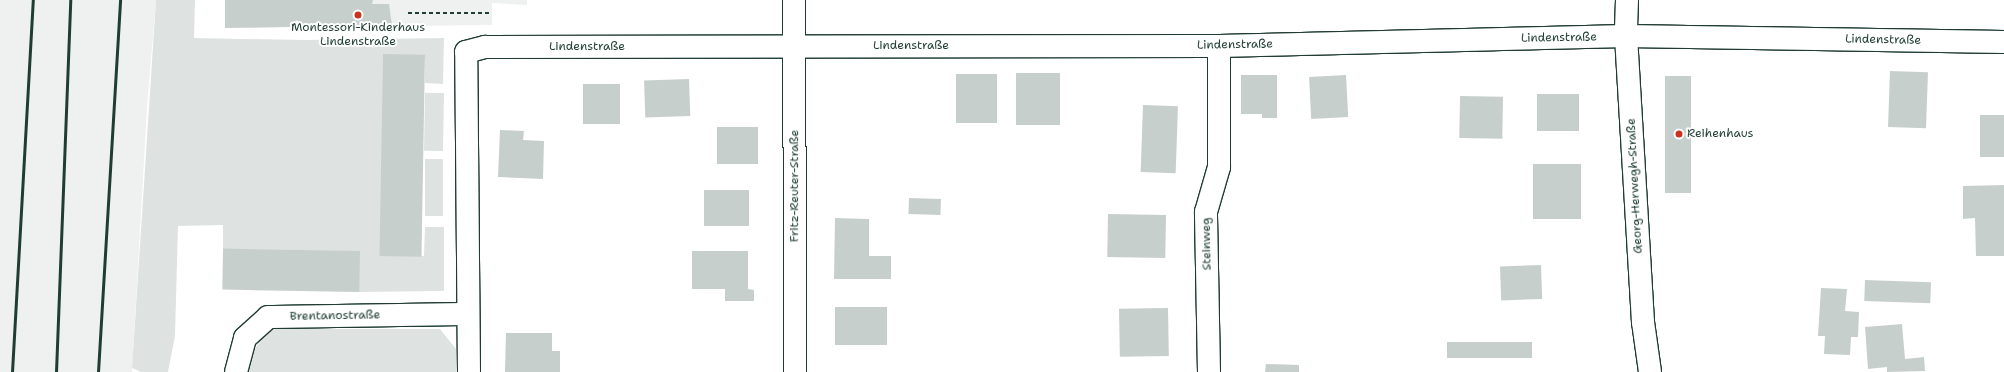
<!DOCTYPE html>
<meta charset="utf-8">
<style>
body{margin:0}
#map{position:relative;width:2004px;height:372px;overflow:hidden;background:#fff;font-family:"Shantell Sans",sans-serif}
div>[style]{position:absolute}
.built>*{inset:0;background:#eef1f0}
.green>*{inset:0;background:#dee3e2;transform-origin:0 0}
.building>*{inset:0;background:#c7cfcc;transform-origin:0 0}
.path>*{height:2.5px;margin-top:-1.25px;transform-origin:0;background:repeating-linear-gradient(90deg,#1f3d34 0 4px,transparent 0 7px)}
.roads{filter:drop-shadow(1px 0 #1f3d34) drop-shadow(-1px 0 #1f3d34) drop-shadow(0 1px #1f3d34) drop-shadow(0 -1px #1f3d34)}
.minor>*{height:22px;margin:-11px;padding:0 11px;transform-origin:11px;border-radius:11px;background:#fff}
.rail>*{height:3px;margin:-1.5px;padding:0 1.5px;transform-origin:1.5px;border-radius:1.5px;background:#1f3d34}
.dots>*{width:11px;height:11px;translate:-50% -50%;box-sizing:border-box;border:2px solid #fff;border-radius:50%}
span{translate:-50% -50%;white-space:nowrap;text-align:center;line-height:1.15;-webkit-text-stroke:4px #fff;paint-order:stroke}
.poi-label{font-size:12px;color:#1f3d34}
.left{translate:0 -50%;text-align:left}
.street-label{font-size:12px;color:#1f3d34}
</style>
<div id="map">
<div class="built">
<div style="clip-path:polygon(0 0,156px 0,147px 108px,132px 372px,0 372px)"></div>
<div style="clip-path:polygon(225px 0,527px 0,527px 5px,492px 3px,492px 25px,225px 28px)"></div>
</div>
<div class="green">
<div style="clip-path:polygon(156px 0,195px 0,194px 38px,304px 40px,444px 38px,443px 84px,425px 83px,425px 55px,383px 55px,382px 256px,424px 256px,425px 227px,444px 227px,444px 291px,359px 292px,359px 251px,223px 252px,223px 225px,178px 226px,175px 336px,168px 372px,141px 372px,132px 368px)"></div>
<div style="left:444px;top:93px;width:58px;height:19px;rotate:91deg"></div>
<div style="left:425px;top:159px;width:18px;height:57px"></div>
<div style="clip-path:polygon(273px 329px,440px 329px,456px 349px,456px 372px,248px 372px,248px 359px,260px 341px)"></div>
</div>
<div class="building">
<div style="clip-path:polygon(225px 0,373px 0,372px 4px,389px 4px,392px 25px,225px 28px)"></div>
<div style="left:383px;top:54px;width:42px;height:202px;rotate:1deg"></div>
<div style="left:1890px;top:71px;width:38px;height:56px;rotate:2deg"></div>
<div style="left:1060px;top:73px;width:52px;height:44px;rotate:90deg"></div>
<div style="left:956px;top:74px;width:41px;height:49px"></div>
<div style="clip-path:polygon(1241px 75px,1277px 75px,1277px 118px,1262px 118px,1262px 114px,1241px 114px)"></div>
<div style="left:1346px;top:75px;width:42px;height:37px;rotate:87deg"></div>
<div style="left:1665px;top:76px;width:26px;height:117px"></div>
<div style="left:689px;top:79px;width:37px;height:45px;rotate:88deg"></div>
<div style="left:620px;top:84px;width:40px;height:37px;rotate:90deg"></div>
<div style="left:1579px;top:94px;width:37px;height:42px;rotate:90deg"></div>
<div style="left:1460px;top:96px;width:43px;height:42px;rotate:1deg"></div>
<div style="left:1143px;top:105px;width:35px;height:67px;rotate:2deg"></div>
<div style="left:1980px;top:115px;width:24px;height:42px"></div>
<div style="left:717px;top:127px;width:41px;height:37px"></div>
<div style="clip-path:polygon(500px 130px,524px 131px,523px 140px,544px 141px,543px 179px,498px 177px)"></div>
<div style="left:1533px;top:164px;width:48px;height:55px"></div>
<div style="clip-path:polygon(2004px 185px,2004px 256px,1976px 256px,1975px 218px,1963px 219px,1963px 186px)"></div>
<div style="left:704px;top:190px;width:45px;height:36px"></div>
<div style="left:909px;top:198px;width:32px;height:16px;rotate:2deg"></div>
<div style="left:1108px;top:214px;width:58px;height:43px;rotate:1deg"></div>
<div style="clip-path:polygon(835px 218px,869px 219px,869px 256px,891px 256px,891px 279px,834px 279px)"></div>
<div style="left:360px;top:251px;width:41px;height:137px;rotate:91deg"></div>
<div style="clip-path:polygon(692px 251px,748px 251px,748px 289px,754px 290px,754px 301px,725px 301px,725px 289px,692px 289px)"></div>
<div style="left:1541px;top:265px;width:34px;height:41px;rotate:88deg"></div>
<div style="left:1865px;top:280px;width:66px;height:21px;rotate:2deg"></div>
<div style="clip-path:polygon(1821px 288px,1847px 289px,1845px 311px,1859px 312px,1858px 337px,1851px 337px,1850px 355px,1824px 354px,1825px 336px,1818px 336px)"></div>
<div style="left:835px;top:307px;width:52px;height:38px"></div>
<div style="left:1168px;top:308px;width:48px;height:49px;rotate:89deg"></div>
<div style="clip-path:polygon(1902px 324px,1905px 359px,1924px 357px,1925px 371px,1887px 372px,1887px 367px,1868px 369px,1865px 327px)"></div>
<div style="clip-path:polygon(506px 333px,552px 333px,552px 351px,560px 351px,560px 372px,505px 372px)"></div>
<div style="left:1447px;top:342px;width:85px;height:16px"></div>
<div style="clip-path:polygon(1266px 364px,1299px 365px,1299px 372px,1265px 372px)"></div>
</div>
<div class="path">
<div style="left:408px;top:13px;width:84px"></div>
</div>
<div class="roads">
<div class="minor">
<div style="left:794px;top:0;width:372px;rotate:89.8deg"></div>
<div style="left:1627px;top:0;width:36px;rotate:92deg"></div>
<div style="left:1626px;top:36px;width:287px;rotate:86.6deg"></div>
<div style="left:1643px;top:322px;width:50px;rotate:82deg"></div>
<div style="left:236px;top:372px;width:35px;rotate:-75deg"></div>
<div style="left:245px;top:338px;width:31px;rotate:-42deg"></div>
<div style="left:268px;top:317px;width:200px;rotate:-0.9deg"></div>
<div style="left:469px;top:372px;width:320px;rotate:-90.5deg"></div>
<div style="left:466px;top:52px;width:20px;rotate:-15deg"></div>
<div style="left:485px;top:47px;width:734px;rotate:-0.08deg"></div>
<div style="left:1219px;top:46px;width:407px;rotate:-1.4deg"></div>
<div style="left:1626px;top:36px;width:378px;rotate:0.9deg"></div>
<div style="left:1209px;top:372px;width:160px;rotate:-91.1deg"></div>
<div style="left:1206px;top:212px;width:47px;rotate:-73.9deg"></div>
<div style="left:1219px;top:167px;width:121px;rotate:-90deg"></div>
</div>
</div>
<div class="rail">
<div style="left:12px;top:372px;width:373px;rotate:-86.8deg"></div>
<div style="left:56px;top:372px;width:372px;rotate:-87.8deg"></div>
<div style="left:98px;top:372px;width:373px;rotate:-86.6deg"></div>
</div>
<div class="dots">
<div style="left:358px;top:15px;background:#c8321e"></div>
<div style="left:1679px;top:134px;background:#c8321e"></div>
</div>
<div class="poi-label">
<span style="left:358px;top:35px">Montessori-Kinderhaus<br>Lindenstraße</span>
<span class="left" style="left:1687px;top:134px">Reihenhaus</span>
</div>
<div class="street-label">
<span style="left:1559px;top:38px;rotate:-1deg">Lindenstraße</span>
<span style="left:1883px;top:40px;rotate:1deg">Lindenstraße</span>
<span style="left:1235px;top:45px;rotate:-1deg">Lindenstraße</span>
<span style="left:911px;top:46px">Lindenstraße</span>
<span style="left:587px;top:47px">Lindenstraße</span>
<span style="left:795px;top:186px;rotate:-90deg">Fritz-Reuter-Straße</span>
<span style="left:1635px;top:186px;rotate:-93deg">Georg-Herwegh-Straße</span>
<span style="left:1207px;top:244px;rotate:-91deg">Steinweg</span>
<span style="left:335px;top:316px;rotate:-1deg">Brentanostraße</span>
</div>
</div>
